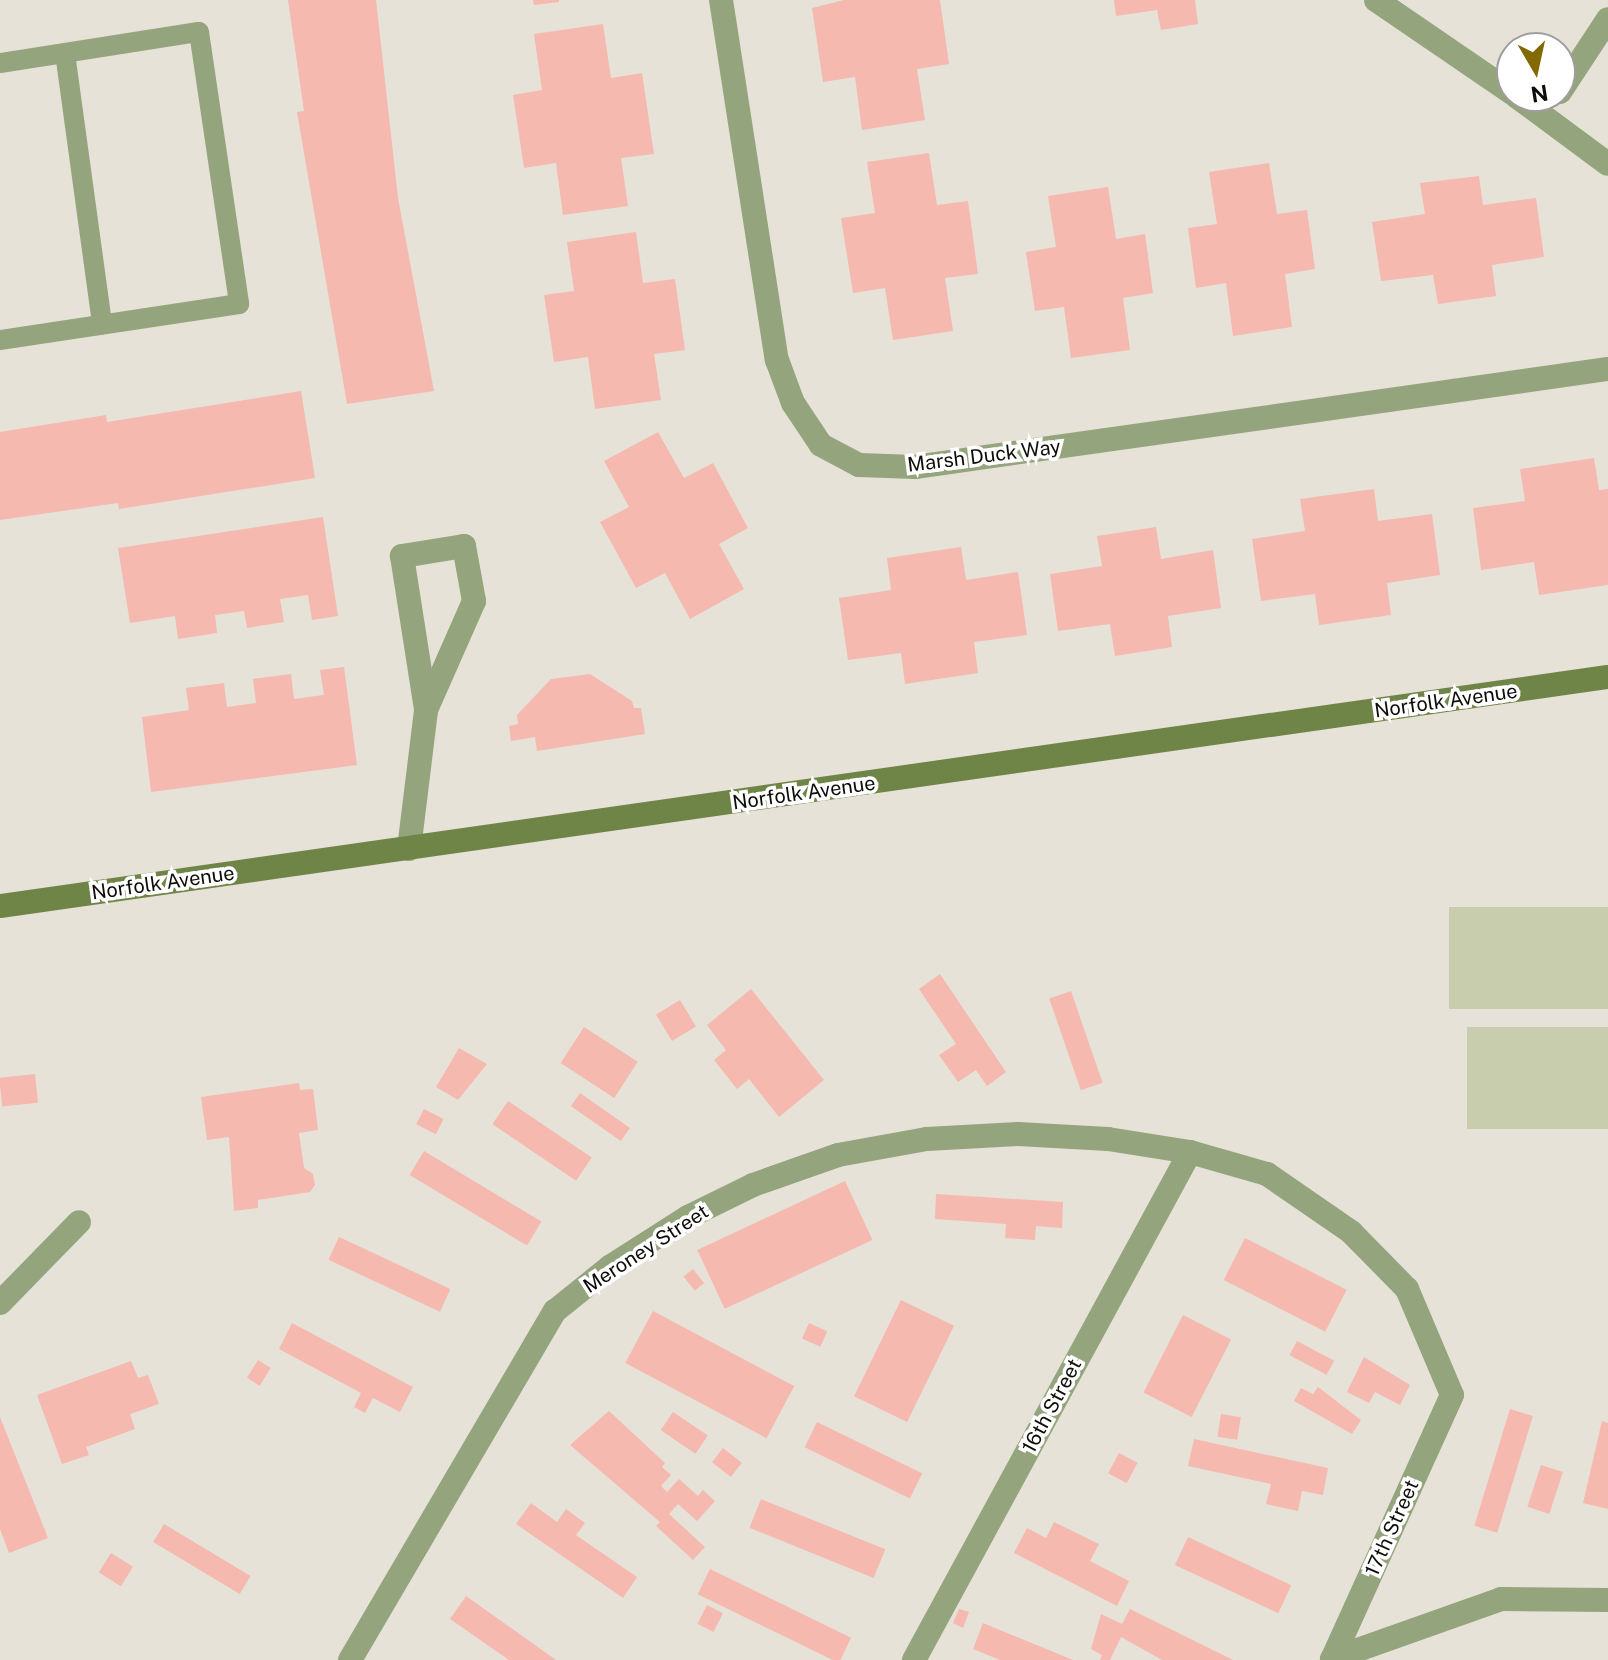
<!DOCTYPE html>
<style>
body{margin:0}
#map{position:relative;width:1608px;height:1660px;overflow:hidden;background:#e6e2d8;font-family:"Public Sans",sans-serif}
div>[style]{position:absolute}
.green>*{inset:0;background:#c8cead;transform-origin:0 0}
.building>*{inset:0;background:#f5b9af;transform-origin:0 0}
.lane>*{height:20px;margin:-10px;padding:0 10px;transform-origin:10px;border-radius:10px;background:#94a47c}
.street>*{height:24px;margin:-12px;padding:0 12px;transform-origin:12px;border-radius:12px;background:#94a47c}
.secondary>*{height:24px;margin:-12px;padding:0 12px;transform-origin:12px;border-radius:12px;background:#6f8548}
span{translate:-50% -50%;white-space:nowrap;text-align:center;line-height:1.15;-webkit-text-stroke:7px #fff;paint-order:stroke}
.street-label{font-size:20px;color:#0e0d0a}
.north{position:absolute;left:1496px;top:32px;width:80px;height:80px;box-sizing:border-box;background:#fff;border:2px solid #9f9e9d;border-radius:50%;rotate:171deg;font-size:22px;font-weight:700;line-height:32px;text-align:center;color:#0e0d0a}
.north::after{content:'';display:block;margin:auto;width:28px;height:36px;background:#836902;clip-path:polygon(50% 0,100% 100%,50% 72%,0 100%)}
</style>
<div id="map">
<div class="green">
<div style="left:1608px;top:907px;width:102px;height:159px;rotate:90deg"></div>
<div style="left:1608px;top:1027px;width:102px;height:141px;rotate:90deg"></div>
</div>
<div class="building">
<div style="clip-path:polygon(288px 0,376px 0,398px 198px,434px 391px,347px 404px,297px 112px,304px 111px)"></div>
<div style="clip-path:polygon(533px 0,559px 0,559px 2px,534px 5px)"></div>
<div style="clip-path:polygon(844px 0,940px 0,949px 64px,917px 69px,925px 120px,862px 130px,855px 77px,823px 82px,812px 8px)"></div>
<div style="clip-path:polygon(1114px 0,1195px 0,1198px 24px,1161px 30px,1157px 10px,1116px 16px)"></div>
<div style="clip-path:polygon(603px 24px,611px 78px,642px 73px,654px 154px,621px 158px,628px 206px,563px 215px,556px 163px,524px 168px,513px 95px,542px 90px,534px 34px)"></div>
<div style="clip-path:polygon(929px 153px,937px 205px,968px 201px,978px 274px,945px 278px,953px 331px,893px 340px,885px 288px,853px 293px,841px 218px,875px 213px,867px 162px)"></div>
<div style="clip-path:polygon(1269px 163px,1277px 214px,1307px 210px,1315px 269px,1285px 274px,1292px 327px,1233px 336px,1226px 283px,1196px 288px,1188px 228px,1217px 224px,1209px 172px)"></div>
<div style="clip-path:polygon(1479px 176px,1483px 205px,1536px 198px,1544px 257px,1492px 265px,1496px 296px,1438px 304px,1433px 275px,1381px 281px,1372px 222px,1425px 214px,1420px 183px)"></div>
<div style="clip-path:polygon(1108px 187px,1116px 239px,1145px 234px,1153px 293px,1123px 298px,1130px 350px,1071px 358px,1064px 307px,1035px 311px,1026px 252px,1056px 247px,1048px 196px)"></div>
<div style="clip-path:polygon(636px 232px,643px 283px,675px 279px,685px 350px,654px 354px,661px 400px,595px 409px,588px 357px,554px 362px,544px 295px,574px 291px,567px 242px)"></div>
<div style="clip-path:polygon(301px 391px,315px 478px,119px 509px,118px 503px,0 520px,0 432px,106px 415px,107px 422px)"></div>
<div style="clip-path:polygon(658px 432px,684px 478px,713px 463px,748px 528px,719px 544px,744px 589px,690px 619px,665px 573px,636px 588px,600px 522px,629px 507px,604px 461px)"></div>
<div style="clip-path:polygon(1594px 458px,1599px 490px,1608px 489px,1608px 585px,1539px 595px,1534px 562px,1481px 570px,1473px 508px,1525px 501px,1520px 469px)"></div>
<div style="clip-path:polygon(1374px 489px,1378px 521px,1432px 514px,1440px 575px,1387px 583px,1391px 615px,1319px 625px,1315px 594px,1261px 601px,1252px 539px,1305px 531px,1300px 499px)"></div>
<div style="clip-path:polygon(323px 517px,338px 616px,312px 620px,308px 595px,280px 599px,284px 622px,247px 628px,244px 611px,215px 615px,217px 633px,178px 639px,175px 616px,130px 623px,118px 548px)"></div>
<div style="clip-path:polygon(1156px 527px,1161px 559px,1213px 550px,1221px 608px,1168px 616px,1172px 647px,1115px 656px,1110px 624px,1058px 631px,1050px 574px,1102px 566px,1097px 536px)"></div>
<div style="clip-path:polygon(961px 547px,966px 580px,1018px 572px,1027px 635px,974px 642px,978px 673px,905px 684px,901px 653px,848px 660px,839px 598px,891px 590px,887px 558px)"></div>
<div style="clip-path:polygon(344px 667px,357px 765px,151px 792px,142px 717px,189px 710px,186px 688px,224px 683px,227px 707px,256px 703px,253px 679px,291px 674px,294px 699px,324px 695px,320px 670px)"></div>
<div style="clip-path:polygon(590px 674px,632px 701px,634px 708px,641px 708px,645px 734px,537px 751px,535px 737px,511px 741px,509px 726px,518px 724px,517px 715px,551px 679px)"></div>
<div style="clip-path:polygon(940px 974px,1006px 1072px,987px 1086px,976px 1070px,958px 1082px,939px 1055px,956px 1044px,919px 989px)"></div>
<div style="clip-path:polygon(751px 989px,824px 1080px,779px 1117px,749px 1079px,737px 1089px,714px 1060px,726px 1050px,707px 1025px)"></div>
<div style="left:1071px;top:991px;width:97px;height:23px;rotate:71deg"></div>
<div style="left:680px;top:1000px;width:31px;height:28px;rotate:59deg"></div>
<div style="left:584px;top:1027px;width:64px;height:43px;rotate:33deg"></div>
<div style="clip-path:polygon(459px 1048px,487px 1064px,458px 1100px,436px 1087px)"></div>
<div style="left:35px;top:1074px;width:29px;height:36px;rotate:84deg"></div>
<div style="clip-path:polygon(299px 1083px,300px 1090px,313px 1089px,318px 1130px,299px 1133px,304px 1168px,313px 1174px,315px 1185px,310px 1192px,258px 1200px,258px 1208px,234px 1211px,229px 1137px,207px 1140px,201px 1097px)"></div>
<div style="left:580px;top:1093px;width:61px;height:16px;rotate:35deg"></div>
<div style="left:508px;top:1101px;width:101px;height:28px;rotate:34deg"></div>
<div style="left:424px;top:1109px;width:22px;height:17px;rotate:27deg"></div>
<div style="left:424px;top:1151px;width:137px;height:28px;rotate:31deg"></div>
<div style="left:845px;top:1181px;width:65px;height:163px;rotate:65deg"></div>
<div style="clip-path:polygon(936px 1194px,1063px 1202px,1062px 1228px,1036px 1226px,1035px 1240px,1005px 1238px,1006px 1224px,935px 1219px)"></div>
<div style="left:339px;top:1237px;width:123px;height:25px;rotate:25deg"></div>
<div style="left:1245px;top:1238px;width:114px;height:47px;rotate:27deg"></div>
<div style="left:693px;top:1269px;width:18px;height:12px;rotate:52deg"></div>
<div style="left:901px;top:1300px;width:59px;height:107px;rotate:26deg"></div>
<div style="left:653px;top:1311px;width:160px;height:59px;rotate:28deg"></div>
<div style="left:1183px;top:1315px;width:54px;height:87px;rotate:27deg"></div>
<div style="clip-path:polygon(292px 1323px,413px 1387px,400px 1412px,373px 1398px,365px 1413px,354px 1407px,361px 1393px,279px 1349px)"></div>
<div style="left:809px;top:1323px;width:20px;height:17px;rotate:24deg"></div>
<div style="left:1297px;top:1341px;width:42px;height:16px;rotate:28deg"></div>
<div style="clip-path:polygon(1364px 1357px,1410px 1385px,1400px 1405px,1375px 1392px,1369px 1403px,1347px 1392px)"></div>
<div style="left:258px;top:1360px;width:15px;height:21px;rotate:32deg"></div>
<div style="clip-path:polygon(131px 1361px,138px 1378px,148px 1375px,159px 1404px,130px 1414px,135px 1429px,86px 1447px,89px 1455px,62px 1464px,37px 1395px)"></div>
<div style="clip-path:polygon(1318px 1387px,1361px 1420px,1352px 1434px,1294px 1401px,1301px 1388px,1313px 1394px)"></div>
<div style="left:1510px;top:1409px;width:24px;height:122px;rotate:17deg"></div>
<div style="clip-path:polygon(609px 1411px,665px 1463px,662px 1467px,671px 1475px,661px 1486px,667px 1492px,679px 1479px,698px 1496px,703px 1490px,715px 1501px,697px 1521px,678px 1504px,669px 1514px,705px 1547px,693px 1560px,656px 1526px,660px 1522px,570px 1445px)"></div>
<div style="left:673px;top:1412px;width:42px;height:22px;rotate:34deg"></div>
<div style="left:1221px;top:1414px;width:20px;height:23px;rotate:9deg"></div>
<div style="clip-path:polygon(0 1417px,48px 1538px,9px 1553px,0 1529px)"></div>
<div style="clip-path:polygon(1602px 1421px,1608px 1423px,1608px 1509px,1583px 1503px)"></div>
<div style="left:817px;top:1422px;width:117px;height:28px;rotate:26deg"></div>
<div style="clip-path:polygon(1194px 1439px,1328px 1468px,1323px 1495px,1302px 1491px,1298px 1511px,1266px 1504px,1271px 1484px,1188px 1466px)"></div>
<div style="left:723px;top:1448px;width:24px;height:18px;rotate:38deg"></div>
<div style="left:1119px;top:1453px;width:21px;height:23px;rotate:28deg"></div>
<div style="left:1541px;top:1465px;width:23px;height:44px;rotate:18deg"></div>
<div style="left:761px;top:1499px;width:134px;height:31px;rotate:22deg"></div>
<div style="clip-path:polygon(531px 1503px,557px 1522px,566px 1509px,585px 1523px,576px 1535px,637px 1577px,623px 1598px,516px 1524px)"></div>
<div style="clip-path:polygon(1054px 1522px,1099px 1544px,1090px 1561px,1129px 1581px,1117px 1606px,1014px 1553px,1027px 1528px,1046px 1538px)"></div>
<div style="left:164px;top:1524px;width:101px;height:21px;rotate:31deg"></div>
<div style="left:1188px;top:1537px;width:114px;height:31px;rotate:25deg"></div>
<div style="left:111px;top:1553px;width:26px;height:23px;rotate:32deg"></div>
<div style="left:710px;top:1569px;width:157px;height:28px;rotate:26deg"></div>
<div style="clip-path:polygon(466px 1596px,556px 1660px,509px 1660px,450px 1619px)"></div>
<div style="left:707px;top:1605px;width:18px;height:21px;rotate:27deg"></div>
<div style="clip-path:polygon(959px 1609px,969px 1612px,963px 1628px,953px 1623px)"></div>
<div style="clip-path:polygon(1130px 1609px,1233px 1660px,1162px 1660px,1121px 1637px,1110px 1660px,1100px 1660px,1102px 1655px,1091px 1649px,1101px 1614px,1122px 1624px)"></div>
<div style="clip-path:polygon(983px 1623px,1073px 1660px,1000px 1660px,973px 1649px)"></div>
</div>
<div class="lane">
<div style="left:65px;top:53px;width:274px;rotate:82.2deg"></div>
<div style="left:0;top:63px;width:201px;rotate:-8.9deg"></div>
<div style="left:199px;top:32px;width:275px;rotate:81.6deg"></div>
<div style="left:239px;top:304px;width:242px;rotate:171.4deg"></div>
</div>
<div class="street">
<div style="left:721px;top:0;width:364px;rotate:81.2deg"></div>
<div style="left:777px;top:360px;width:46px;rotate:69.6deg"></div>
<div style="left:793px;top:403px;width:50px;rotate:56.3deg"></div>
<div style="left:821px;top:445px;width:43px;rotate:27.8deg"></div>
<div style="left:859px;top:465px;width:56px;rotate:2deg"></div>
<div style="left:915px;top:467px;width:700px;rotate:-8.05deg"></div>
<div style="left:1376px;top:0;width:165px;rotate:34.4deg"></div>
<div style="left:1560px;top:92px;width:87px;rotate:-56.7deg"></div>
<div style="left:1516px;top:96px;width:114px;rotate:36.5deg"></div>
<div style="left:409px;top:849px;width:140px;rotate:-83deg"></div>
<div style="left:426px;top:710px;width:119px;rotate:-66.2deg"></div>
<div style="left:474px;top:601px;width:56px;rotate:-100.3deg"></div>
<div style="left:464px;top:546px;width:63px;rotate:170.8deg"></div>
<div style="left:402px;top:556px;width:156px;rotate:81.1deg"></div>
<div style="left:0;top:1303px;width:113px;rotate:-45.7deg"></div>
<div style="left:1332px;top:1659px;width:179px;rotate:-19.5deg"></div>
<div style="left:1501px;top:1599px;width:107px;rotate:0.5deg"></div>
<div style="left:350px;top:1660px;width:405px;rotate:-59.6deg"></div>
<div style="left:555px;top:1311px;width:72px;rotate:-38.8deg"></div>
<div style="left:611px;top:1266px;width:91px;rotate:-32.5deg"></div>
<div style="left:688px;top:1217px;width:72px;rotate:-26.2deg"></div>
<div style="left:753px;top:1185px;width:90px;rotate:-19.4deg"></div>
<div style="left:838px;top:1155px;width:90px;rotate:-10.2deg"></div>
<div style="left:927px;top:1139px;width:91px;rotate:-3.1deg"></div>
<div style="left:1018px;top:1134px;width:90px;rotate:3.2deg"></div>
<div style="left:1108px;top:1139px;width:83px;rotate:9deg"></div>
<div style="left:1190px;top:1152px;width:80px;rotate:15.9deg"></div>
<div style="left:1267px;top:1174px;width:102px;rotate:34.6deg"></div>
<div style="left:1351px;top:1232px;width:80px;rotate:45.5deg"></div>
<div style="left:1407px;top:1289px;width:115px;rotate:67deg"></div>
<div style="left:1452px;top:1395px;width:291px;rotate:114.4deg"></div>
<div style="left:914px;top:1660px;width:578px;rotate:-61.48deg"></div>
</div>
<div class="secondary">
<div style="left:0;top:906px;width:1624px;rotate:-8.11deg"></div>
</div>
<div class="street-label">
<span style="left:984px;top:456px;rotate:-7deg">Marsh Duck Way</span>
<span style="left:1446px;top:701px;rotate:-8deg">Norfolk Avenue</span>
<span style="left:804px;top:793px;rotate:-8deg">Norfolk Avenue</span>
<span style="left:163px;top:883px;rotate:-8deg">Norfolk Avenue</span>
<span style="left:646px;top:1249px;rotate:-33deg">Meroney Street</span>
<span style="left:1052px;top:1406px;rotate:-62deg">16th Street</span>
<span style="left:1392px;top:1528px;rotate:-66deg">17th Street</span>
</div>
<div class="north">N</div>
</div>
